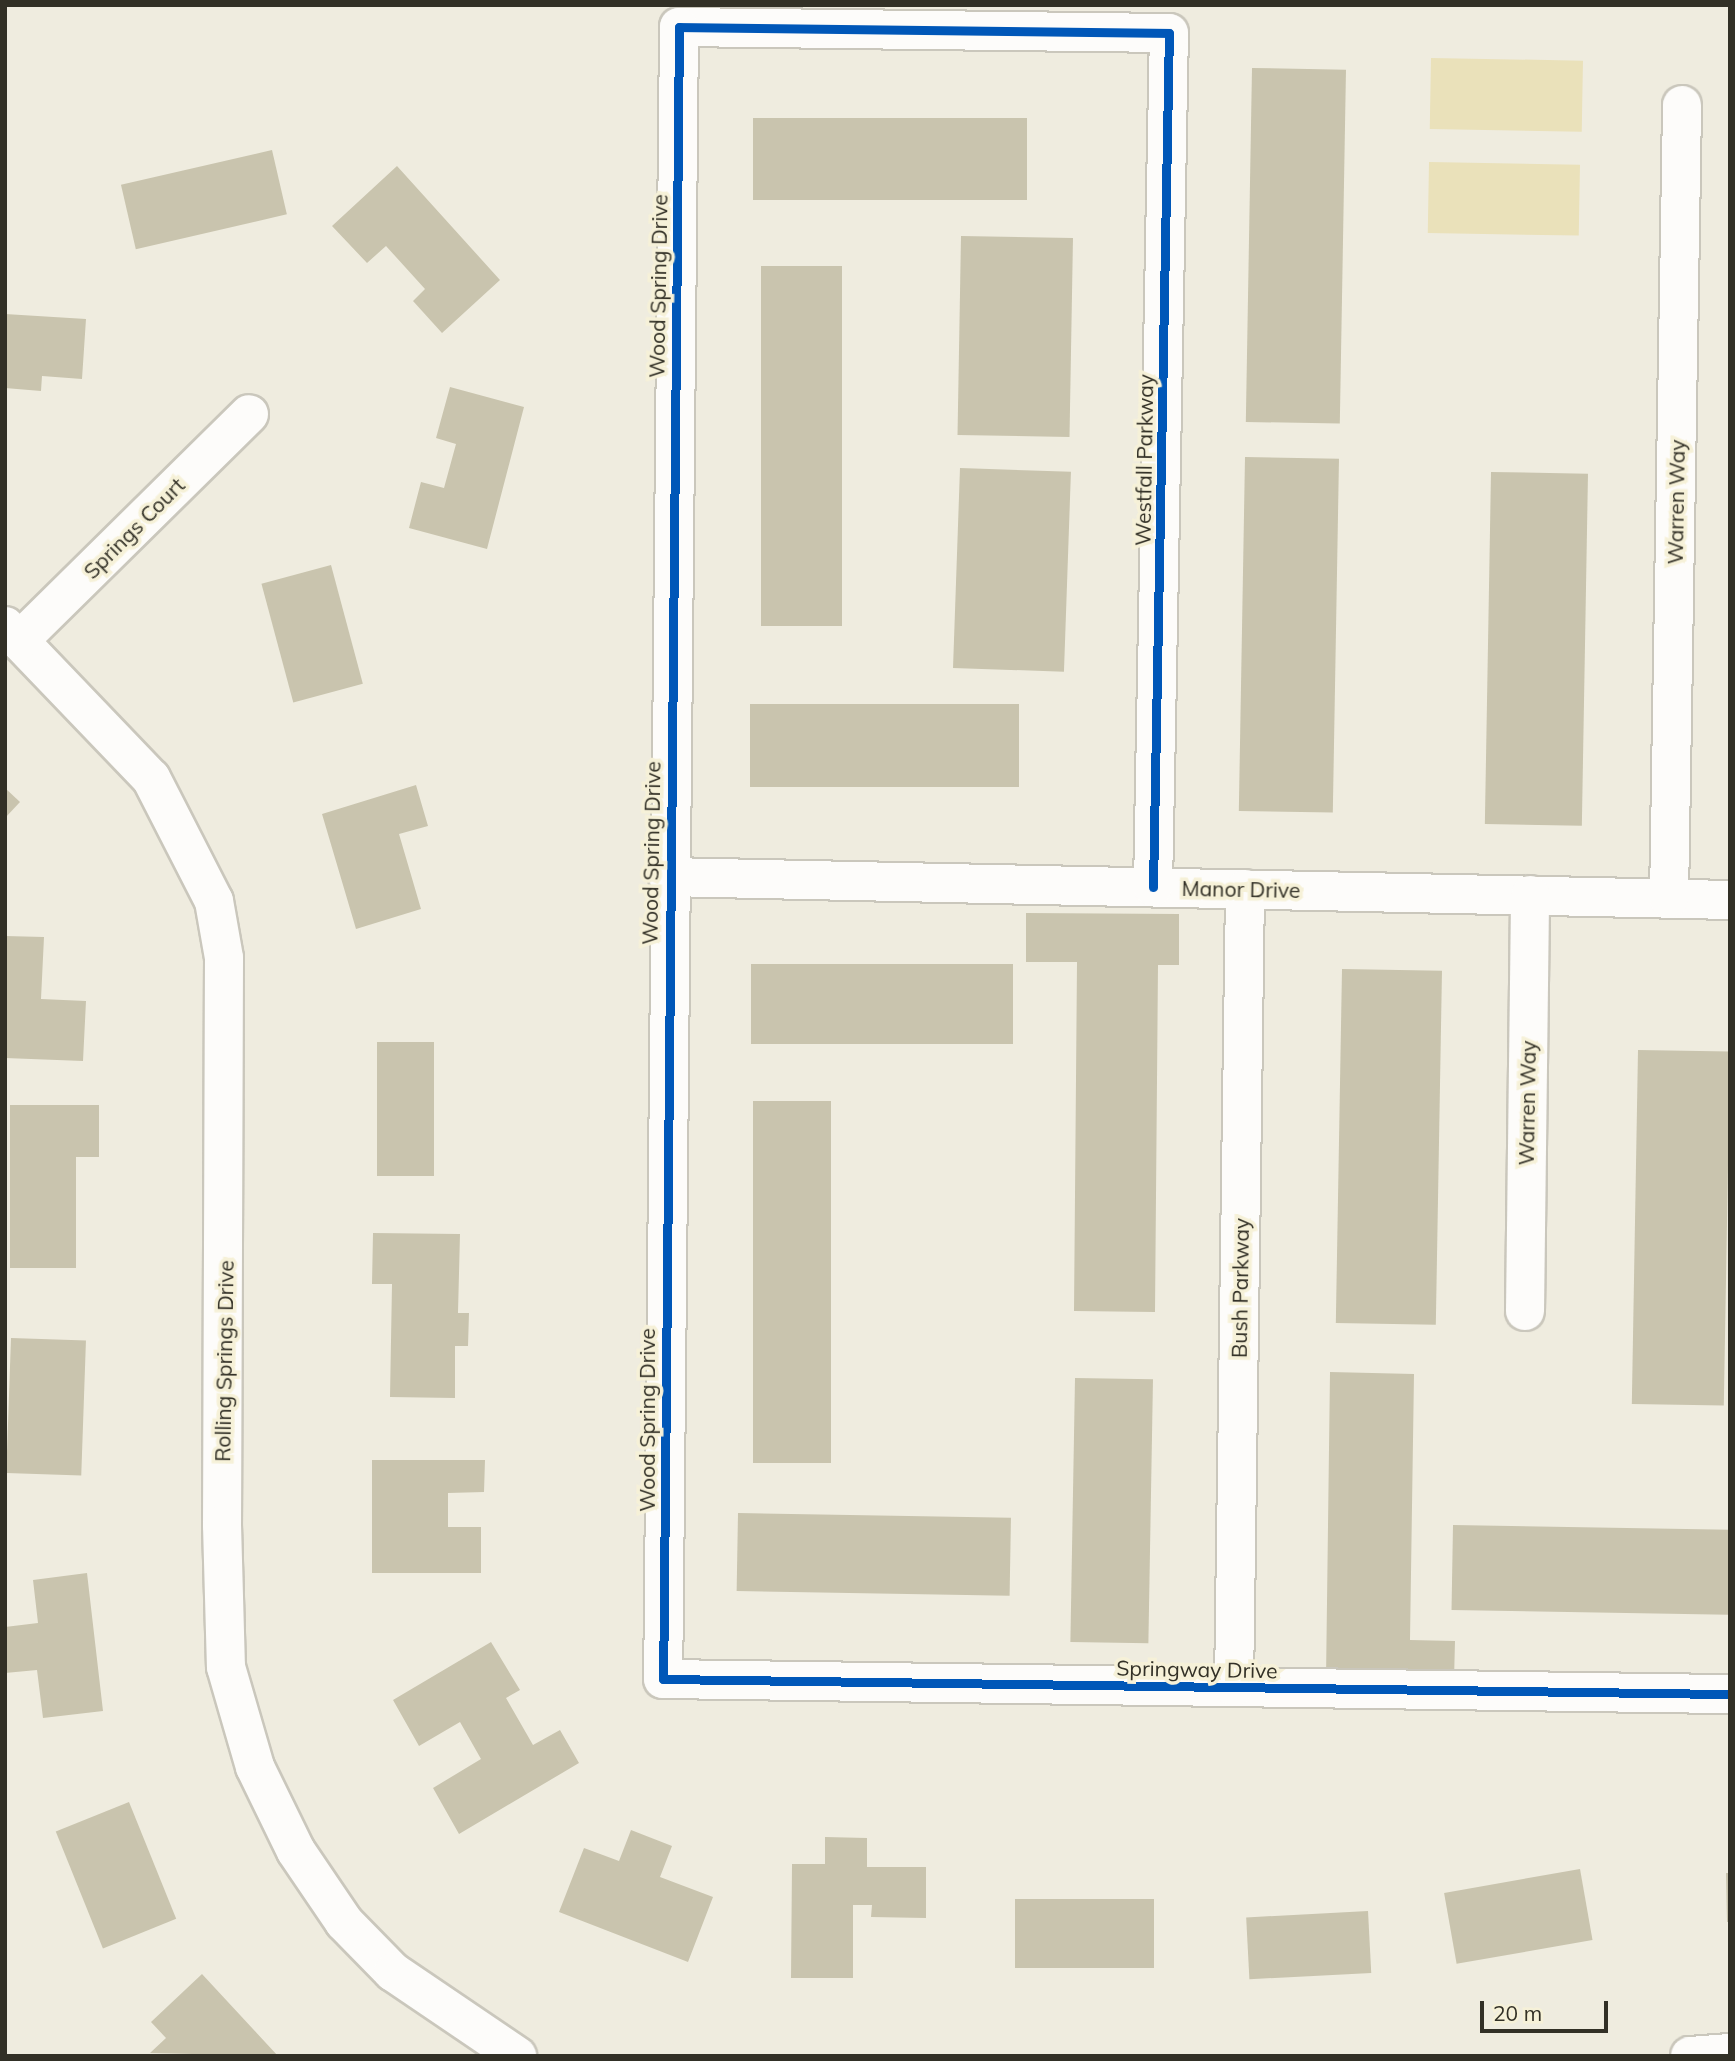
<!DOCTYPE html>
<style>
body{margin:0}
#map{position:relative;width:1735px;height:2061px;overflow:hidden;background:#efecdf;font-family:Mulish,sans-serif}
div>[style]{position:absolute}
.green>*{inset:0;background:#eae1ba;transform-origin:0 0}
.building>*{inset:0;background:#c9c4ae;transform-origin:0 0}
.roads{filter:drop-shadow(2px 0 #cac7bc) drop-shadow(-2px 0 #cac7bc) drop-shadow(0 2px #cac7bc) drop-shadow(0 -2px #cac7bc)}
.minor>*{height:38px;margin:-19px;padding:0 19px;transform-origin:19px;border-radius:19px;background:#fdfcfa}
.cycleway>*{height:9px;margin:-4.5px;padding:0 4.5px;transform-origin:4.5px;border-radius:4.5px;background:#0057b8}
span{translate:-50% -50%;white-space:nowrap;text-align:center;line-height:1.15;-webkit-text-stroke:7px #f6f1d8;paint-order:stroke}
.street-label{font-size:21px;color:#323026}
.frame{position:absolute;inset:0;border:7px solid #323026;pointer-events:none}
.scale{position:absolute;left:1480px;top:2001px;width:128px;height:32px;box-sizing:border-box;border:4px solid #323026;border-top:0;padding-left:9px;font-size:21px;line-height:24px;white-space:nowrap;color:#323026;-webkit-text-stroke:5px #f6f1d8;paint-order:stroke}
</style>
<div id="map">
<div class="green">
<div style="left:1431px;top:58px;width:152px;height:71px;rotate:1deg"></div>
<div style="left:1429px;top:162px;width:151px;height:71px;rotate:1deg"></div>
</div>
<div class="building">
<div style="left:1252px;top:68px;width:94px;height:354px;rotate:1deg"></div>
<div style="left:753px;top:118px;width:274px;height:82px"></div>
<div style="left:272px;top:150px;width:66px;height:155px;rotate:77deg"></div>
<div style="clip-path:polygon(397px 166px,500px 280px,442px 333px,413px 301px,425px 289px,386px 246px,367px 263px,332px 226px)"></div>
<div style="left:961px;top:236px;width:112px;height:199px;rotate:1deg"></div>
<div style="left:761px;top:266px;width:81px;height:360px"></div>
<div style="clip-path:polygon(5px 314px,86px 319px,82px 379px,42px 376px,41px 391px,5px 388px)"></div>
<div style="clip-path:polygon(450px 387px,524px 407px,487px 549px,409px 528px,421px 482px,444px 488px,456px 444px,436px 438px)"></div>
<div style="left:1245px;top:457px;width:94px;height:354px;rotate:1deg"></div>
<div style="left:960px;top:468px;width:111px;height:200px;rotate:2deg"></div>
<div style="left:1491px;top:472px;width:97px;height:352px;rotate:1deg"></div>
<div style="left:331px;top:565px;width:123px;height:72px;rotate:75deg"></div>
<div style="left:750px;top:704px;width:269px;height:83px"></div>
<div style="clip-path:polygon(416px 785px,428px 826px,399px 834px,421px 909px,356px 929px,322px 814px)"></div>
<div style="clip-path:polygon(5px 788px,20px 802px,5px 818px)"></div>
<div style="clip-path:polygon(1026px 913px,1179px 914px,1179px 965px,1158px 965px,1155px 1312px,1074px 1311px,1077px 962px,1026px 962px)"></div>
<div style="clip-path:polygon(5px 936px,44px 937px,41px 999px,86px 1001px,83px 1061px,5px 1058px)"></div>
<div style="left:751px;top:964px;width:262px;height:80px"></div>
<div style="left:1342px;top:969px;width:100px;height:354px;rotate:1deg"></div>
<div style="left:377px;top:1042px;width:57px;height:134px"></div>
<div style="left:1638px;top:1050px;width:92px;height:354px;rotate:1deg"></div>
<div style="left:753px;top:1101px;width:78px;height:362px"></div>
<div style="clip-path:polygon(10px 1105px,99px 1105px,99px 1157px,76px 1157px,76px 1268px,10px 1268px)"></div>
<div style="clip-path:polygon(373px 1233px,460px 1234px,458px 1313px,469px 1313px,468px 1346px,455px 1346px,455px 1398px,390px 1397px,392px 1284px,372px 1284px)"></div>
<div style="left:11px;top:1338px;width:75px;height:135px;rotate:2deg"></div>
<div style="clip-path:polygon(1330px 1372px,1414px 1374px,1410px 1640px,1455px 1641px,1454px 1680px,1326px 1679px)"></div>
<div style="left:1075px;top:1378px;width:78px;height:264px;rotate:1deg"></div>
<div style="clip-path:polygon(372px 1460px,485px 1460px,484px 1492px,448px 1493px,448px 1527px,481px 1527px,481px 1573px,372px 1573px)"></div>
<div style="left:738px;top:1513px;width:273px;height:78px;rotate:1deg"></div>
<div style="left:1453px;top:1525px;width:277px;height:85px;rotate:1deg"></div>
<div style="clip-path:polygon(87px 1573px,103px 1711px,43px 1718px,37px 1670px,5px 1673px,5px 1627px,38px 1623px,33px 1580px)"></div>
<div style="clip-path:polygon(491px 1642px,520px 1690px,506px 1698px,533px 1745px,560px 1730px,579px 1763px,459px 1834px,433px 1788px,481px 1759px,460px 1722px,419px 1746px,393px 1700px)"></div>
<div style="left:129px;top:1802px;width:126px;height:79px;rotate:68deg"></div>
<div style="clip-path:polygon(631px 1830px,672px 1846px,660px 1877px,713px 1897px,688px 1962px,559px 1912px,584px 1848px,619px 1861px)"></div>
<div style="clip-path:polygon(825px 1837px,867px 1838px,867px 1867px,926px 1867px,926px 1918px,871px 1917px,872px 1905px,853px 1905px,853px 1978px,791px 1978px,792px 1864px,825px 1864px)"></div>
<div style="left:1580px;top:1869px;width:72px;height:138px;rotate:80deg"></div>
<div style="clip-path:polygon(1726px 1873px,1730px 1873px,1730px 1922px,1727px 1922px)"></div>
<div style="left:1154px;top:1899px;width:69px;height:139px;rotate:90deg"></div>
<div style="left:1368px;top:1911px;width:62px;height:122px;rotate:87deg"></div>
<div style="clip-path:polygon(202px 1974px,278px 2056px,150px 2053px,166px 2038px,151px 2022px)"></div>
</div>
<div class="roads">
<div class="minor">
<div style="left:5px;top:626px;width:211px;rotate:46.2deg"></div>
<div style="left:151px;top:778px;width:138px;rotate:62.9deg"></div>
<div style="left:214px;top:901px;width:58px;rotate:80deg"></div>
<div style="left:224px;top:958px;width:567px;rotate:90.2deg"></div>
<div style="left:222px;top:1525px;width:142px;rotate:88.4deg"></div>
<div style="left:226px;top:1667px;width:104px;rotate:73.8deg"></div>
<div style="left:255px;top:1767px;width:93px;rotate:64deg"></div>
<div style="left:296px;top:1851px;width:86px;rotate:55.9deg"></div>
<div style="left:344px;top:1922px;width:70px;rotate:45.6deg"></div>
<div style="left:393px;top:1972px;width:150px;rotate:34.1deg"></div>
<div style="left:19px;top:641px;width:323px;rotate:-44.6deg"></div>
<div style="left:668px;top:877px;width:1062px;rotate:1.24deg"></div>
<div style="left:1153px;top:887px;width:854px;rotate:-88.93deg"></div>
<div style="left:1169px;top:33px;width:490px;rotate:-179.3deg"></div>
<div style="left:679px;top:27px;width:1652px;rotate:90.55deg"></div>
<div style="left:663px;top:1679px;width:1067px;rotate:0.81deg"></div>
<div style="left:1669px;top:899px;width:794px;rotate:-89.06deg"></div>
<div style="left:1525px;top:1311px;width:416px;rotate:-89.3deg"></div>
<div style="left:1234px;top:1687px;width:798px;rotate:-89.21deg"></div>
<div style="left:1690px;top:2056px;width:40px;rotate:-4.3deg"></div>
</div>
</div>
<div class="cycleway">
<div style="left:1153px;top:887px;width:854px;rotate:-88.93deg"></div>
<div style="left:1169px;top:33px;width:490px;rotate:-179.3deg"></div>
<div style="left:679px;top:27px;width:1652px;rotate:90.55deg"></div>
<div style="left:663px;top:1679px;width:1067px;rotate:0.81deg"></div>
</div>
<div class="street-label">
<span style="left:658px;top:286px;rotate:-89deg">Wood Spring Drive</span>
<span style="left:1144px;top:460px;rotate:-89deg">Westfall Parkway</span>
<span style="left:1676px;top:502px;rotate:-89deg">Warren Way</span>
<span style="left:134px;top:528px;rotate:-45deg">Springs Court</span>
<span style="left:651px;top:853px;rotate:-89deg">Wood Spring Drive</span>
<span style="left:1241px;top:889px;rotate:1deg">Manor Drive</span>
<span style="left:1527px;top:1103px;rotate:-89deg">Warren Way</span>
<span style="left:1240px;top:1288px;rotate:-89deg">Bush Parkway</span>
<span style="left:224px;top:1361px;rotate:-89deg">Rolling Springs Drive</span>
<span style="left:647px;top:1420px;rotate:-90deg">Wood Spring Drive</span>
<span style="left:1197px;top:1669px;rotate:1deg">Springway Drive</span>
</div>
<div class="frame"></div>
<div class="scale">20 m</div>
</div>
